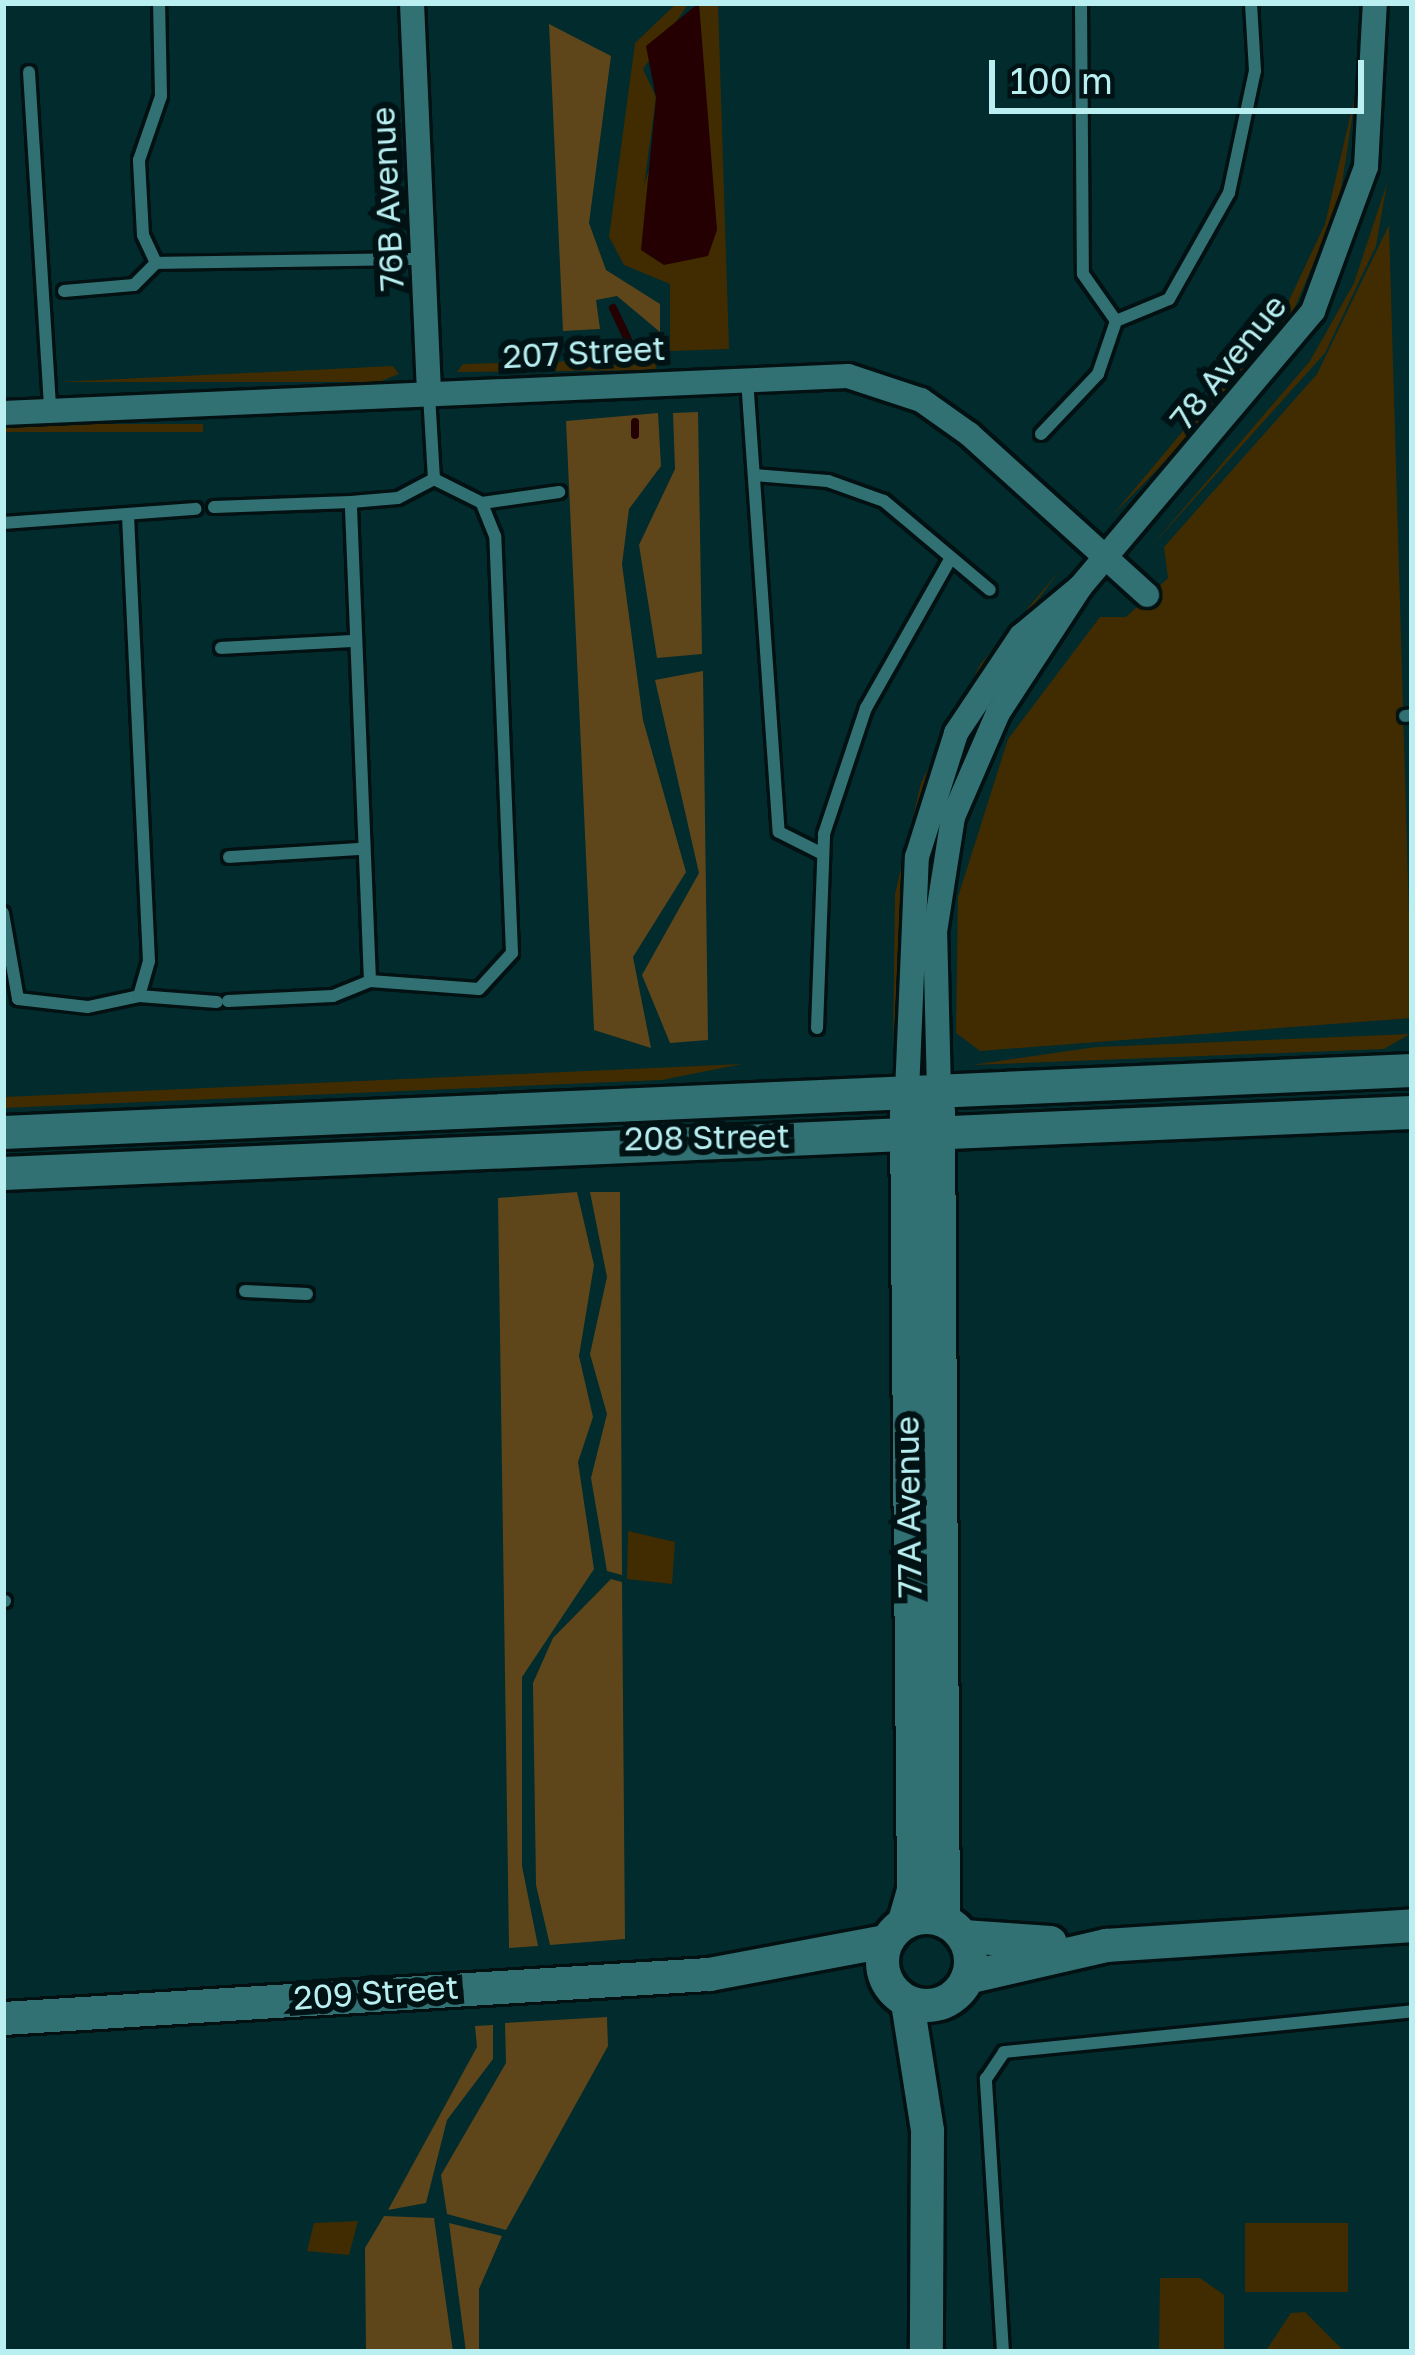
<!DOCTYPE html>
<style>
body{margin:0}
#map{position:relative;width:1415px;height:2355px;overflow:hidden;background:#012b2d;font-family:"Golos Text",sans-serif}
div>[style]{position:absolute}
.green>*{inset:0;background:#412c01;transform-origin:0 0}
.forest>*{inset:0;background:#5e461a}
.water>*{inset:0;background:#240003}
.stream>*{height:8px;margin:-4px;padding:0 4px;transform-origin:4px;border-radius:4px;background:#240003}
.roads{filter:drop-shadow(3px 0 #031112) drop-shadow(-3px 0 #031112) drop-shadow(0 3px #031112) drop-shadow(0 -3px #031112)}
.lane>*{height:12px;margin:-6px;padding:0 6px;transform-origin:6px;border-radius:6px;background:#317174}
.street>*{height:24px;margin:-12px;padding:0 12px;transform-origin:12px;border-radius:12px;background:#317174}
.secondary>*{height:33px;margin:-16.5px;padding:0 16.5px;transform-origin:16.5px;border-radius:16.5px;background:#317174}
.secondary>.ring{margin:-16.5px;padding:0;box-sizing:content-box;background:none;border:33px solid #317174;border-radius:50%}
span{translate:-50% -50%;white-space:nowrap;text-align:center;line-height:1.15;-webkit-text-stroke:12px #001214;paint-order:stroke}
.street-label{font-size:33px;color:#b9eff1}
.frame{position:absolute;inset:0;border:6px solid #b9eff1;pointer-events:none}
.scale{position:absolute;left:989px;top:60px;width:375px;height:54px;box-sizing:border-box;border:6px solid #b9eff1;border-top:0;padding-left:15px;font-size:36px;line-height:42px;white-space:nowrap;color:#b9eff1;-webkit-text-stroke:9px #001214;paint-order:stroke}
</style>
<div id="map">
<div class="green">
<div style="clip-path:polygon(677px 3px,689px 3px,643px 69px,656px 97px,644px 186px,699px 3px,718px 3px,729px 349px,670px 351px,670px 284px,624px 265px,609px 237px,635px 43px)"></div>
<div style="clip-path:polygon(1356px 92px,1339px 203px,1295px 307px,1243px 381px,1112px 516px,1285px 309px,1325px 224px)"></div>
<div style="clip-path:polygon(1387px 183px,1376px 246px,1325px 353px,1148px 550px,1310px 361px,1354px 283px)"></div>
<div style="clip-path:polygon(1389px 225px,1412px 1018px,980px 1051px,956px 1033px,958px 897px,1008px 739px,1100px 617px,1126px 617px,1168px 578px,1164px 547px,1317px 374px)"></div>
<div style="clip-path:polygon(658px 359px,655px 370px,457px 372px,463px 364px)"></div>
<div style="clip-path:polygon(393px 366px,399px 374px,379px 382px,58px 382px)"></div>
<div style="left:203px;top:424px;width:8px;height:200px;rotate:90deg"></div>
<div style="clip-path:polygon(1061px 569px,1001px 648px,906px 877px,893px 1040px,895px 894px,921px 783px,980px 665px)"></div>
<div style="clip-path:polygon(1410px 1034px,1384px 1049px,972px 1065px,1096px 1047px)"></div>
<div style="clip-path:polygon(742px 1064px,662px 1080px,3px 1108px,3px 1097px)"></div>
<div style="clip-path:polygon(628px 1531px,675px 1542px,672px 1584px,627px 1579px)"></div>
<div style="clip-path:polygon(358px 2221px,349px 2255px,307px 2251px,314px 2223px)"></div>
<div style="left:1245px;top:2223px;width:103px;height:69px"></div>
<div style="clip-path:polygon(1160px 2278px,1200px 2278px,1224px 2295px,1224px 2352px,1159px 2349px)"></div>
<div style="clip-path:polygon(1305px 2312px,1345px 2352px,1265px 2352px,1291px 2313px)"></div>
</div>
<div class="forest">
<div style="clip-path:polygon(549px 24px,611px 56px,589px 223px,606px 270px,660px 304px,660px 332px,617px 296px,596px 300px,600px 329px,563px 331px)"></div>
<div style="clip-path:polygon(698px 412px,702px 654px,657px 658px,639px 545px,675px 469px,673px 413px)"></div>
<div style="clip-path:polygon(658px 413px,661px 466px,629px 509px,622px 564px,643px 720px,686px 872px,633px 957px,651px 1048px,594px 1030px,566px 421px)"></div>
<div style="clip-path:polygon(703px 671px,708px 1040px,670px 1043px,642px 975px,699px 873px,655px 680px)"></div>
<div style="clip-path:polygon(577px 1192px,594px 1265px,579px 1356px,593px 1417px,578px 1462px,594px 1569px,522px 1677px,522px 1866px,538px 1946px,509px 1948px,498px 1198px)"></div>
<div style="clip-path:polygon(590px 1192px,620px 1192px,622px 1575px,607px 1571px,591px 1478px,607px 1414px,590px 1354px,607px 1277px)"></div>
<div style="clip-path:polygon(611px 1579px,622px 1582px,625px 1939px,550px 1945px,536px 1885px,533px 1683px,553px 1638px)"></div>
<div style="clip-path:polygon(607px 2017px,608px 2046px,506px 2230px,447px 2214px,441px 2175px,506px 2063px,505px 2023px)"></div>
<div style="clip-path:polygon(493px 2025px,493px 2059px,447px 2120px,426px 2203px,388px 2210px,477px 2047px,475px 2026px)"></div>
<div style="clip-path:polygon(384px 2216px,434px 2218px,453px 2352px,366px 2352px,365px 2248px)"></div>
<div style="clip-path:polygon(449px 2223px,502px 2236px,479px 2289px,479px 2352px,466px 2352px)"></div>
</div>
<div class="water">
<div style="clip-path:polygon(699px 3px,717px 230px,708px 256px,664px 265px,641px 250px,656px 98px,646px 46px)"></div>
</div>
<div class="stream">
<div style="left:613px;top:308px;width:42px;rotate:64.7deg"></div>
<div style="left:635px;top:435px;width:13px;rotate:-90deg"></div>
</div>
<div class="roads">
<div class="lane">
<div style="left:1081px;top:3px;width:271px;rotate:89.6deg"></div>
<div style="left:1083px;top:274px;width:57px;rotate:54.9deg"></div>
<div style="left:1116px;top:321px;width:57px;rotate:-22.5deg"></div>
<div style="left:1169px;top:299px;width:122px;rotate:-60.5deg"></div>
<div style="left:1229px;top:193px;width:125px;rotate:-78deg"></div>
<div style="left:1255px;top:71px;width:68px;rotate:-93.4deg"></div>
<div style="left:29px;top:72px;width:339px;rotate:86.4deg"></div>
<div style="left:156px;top:263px;width:267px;rotate:-0.9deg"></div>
<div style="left:64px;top:291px;width:70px;rotate:-4.9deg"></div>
<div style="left:134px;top:285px;width:31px;rotate:-45deg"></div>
<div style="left:156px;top:263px;width:31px;rotate:-115deg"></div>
<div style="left:143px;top:235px;width:75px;rotate:-93.1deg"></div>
<div style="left:139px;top:160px;width:68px;rotate:-71deg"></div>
<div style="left:161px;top:96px;width:93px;rotate:-91.2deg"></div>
<div style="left:747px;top:379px;width:454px;rotate:86deg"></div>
<div style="left:779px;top:832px;width:47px;rotate:26.6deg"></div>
<div style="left:1041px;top:434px;width:83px;rotate:-46.5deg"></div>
<div style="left:1098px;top:374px;width:56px;rotate:-71.2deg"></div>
<div style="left:754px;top:475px;width:74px;rotate:4.6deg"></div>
<div style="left:828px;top:481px;width:59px;rotate:19.7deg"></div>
<div style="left:884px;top:501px;width:138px;rotate:40deg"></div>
<div style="left:482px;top:503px;width:78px;rotate:-8.1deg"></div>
<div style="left:214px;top:507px;width:137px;rotate:-2.1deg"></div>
<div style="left:3px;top:523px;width:193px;rotate:-4.2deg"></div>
<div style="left:221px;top:648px;width:130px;rotate:-3.1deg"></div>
<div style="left:1405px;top:716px;width:7px;rotate:-8deg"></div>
<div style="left:229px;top:857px;width:132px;rotate:-3.5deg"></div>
<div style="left:3px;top:913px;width:87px;rotate:80.1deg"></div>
<div style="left:18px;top:999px;width:70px;rotate:6.5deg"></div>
<div style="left:88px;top:1007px;width:52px;rotate:-12.2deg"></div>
<div style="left:139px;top:996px;width:36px;rotate:-74deg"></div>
<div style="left:149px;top:961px;width:441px;rotate:-92.7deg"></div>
<div style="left:370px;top:981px;width:479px;rotate:-92.3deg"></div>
<div style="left:351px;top:502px;width:47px;rotate:-4.9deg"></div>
<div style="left:398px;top:498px;width:41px;rotate:-27.8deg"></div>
<div style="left:139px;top:996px;width:78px;rotate:4.4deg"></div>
<div style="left:228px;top:1001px;width:105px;rotate:-2.7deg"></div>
<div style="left:333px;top:996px;width:40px;rotate:-22deg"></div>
<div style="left:370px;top:981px;width:109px;rotate:4.2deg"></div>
<div style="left:479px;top:989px;width:49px;rotate:-47.5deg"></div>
<div style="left:512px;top:953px;width:417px;rotate:-92.3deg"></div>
<div style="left:495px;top:536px;width:35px;rotate:-112deg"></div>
<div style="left:482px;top:503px;width:54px;rotate:-153.4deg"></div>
<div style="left:434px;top:479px;width:85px;rotate:-93.4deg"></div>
<div style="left:817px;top:1028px;width:194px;rotate:-87.9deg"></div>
<div style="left:824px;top:834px;width:133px;rotate:-71.6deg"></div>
<div style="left:866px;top:708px;width:172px;rotate:-60.5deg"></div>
<div style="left:245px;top:1291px;width:62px;rotate:2.8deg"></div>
<div style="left:3px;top:1601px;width:2px"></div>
<div style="left:1003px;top:2352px;width:274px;rotate:-93.6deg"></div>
<div style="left:986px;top:2079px;width:32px;rotate:-56deg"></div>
<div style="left:1004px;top:2052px;width:410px;rotate:-5.7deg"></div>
</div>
<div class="street">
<div style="left:412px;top:3px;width:390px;rotate:87.5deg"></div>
<div style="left:3px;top:413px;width:846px;rotate:-2.51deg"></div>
<div style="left:848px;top:376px;width:77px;rotate:18.2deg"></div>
<div style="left:921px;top:400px;width:59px;rotate:35.3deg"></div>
<div style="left:969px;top:434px;width:240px;rotate:42.1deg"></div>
<div style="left:939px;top:1091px;width:159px;rotate:-91.4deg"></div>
<div style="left:935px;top:932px;width:116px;rotate:-81.1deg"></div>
<div style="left:953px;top:817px;width:113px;rotate:-66.6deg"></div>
<div style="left:998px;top:713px;width:150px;rotate:-56.9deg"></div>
<div style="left:907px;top:1092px;width:235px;rotate:-87.6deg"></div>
<div style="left:917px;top:857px;width:130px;rotate:-72.5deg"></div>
<div style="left:956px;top:733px;width:117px;rotate:-56.2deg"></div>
<div style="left:1021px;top:636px;width:77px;rotate:-39.7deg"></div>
<div style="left:1080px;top:587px;width:361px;rotate:-49.8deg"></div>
<div style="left:1313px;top:311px;width:153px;rotate:-69.8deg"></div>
<div style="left:1366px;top:167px;width:164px;rotate:-86.9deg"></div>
</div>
<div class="secondary">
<div style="left:938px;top:1111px;width:808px;rotate:89.65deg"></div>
<div style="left:3px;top:1132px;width:1410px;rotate:-2.52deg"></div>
<div style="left:3px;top:1173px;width:1410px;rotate:-2.48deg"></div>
<div class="ring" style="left:882px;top:1917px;width:55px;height:55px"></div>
<div style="left:904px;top:1921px;width:33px;rotate:-74deg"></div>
<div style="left:913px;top:1889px;width:777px;rotate:-90.52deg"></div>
<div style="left:963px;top:1936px;width:87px;rotate:3.9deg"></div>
<div style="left:967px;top:1977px;width:143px;rotate:-13deg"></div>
<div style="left:1106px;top:1945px;width:307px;rotate:-3.7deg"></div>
<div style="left:907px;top:2002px;width:130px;rotate:81.1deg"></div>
<div style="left:927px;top:2130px;width:222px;rotate:90.3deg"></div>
<div style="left:3px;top:2018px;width:707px;rotate:-3.57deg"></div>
<div style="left:709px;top:1974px;width:179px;rotate:-10.6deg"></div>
</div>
</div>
<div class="street-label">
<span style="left:387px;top:199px;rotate:-93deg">76B Avenue</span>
<span style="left:584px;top:352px;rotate:-3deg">207 Street</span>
<span style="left:1228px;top:362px;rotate:-51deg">78 Avenue</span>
<span style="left:707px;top:1137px;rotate:-1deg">208 Street</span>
<span style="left:908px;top:1507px;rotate:-91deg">77A Avenue</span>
<span style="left:376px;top:1992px;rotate:-4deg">209 Street</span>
</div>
<div class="frame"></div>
<div class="scale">100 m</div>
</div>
